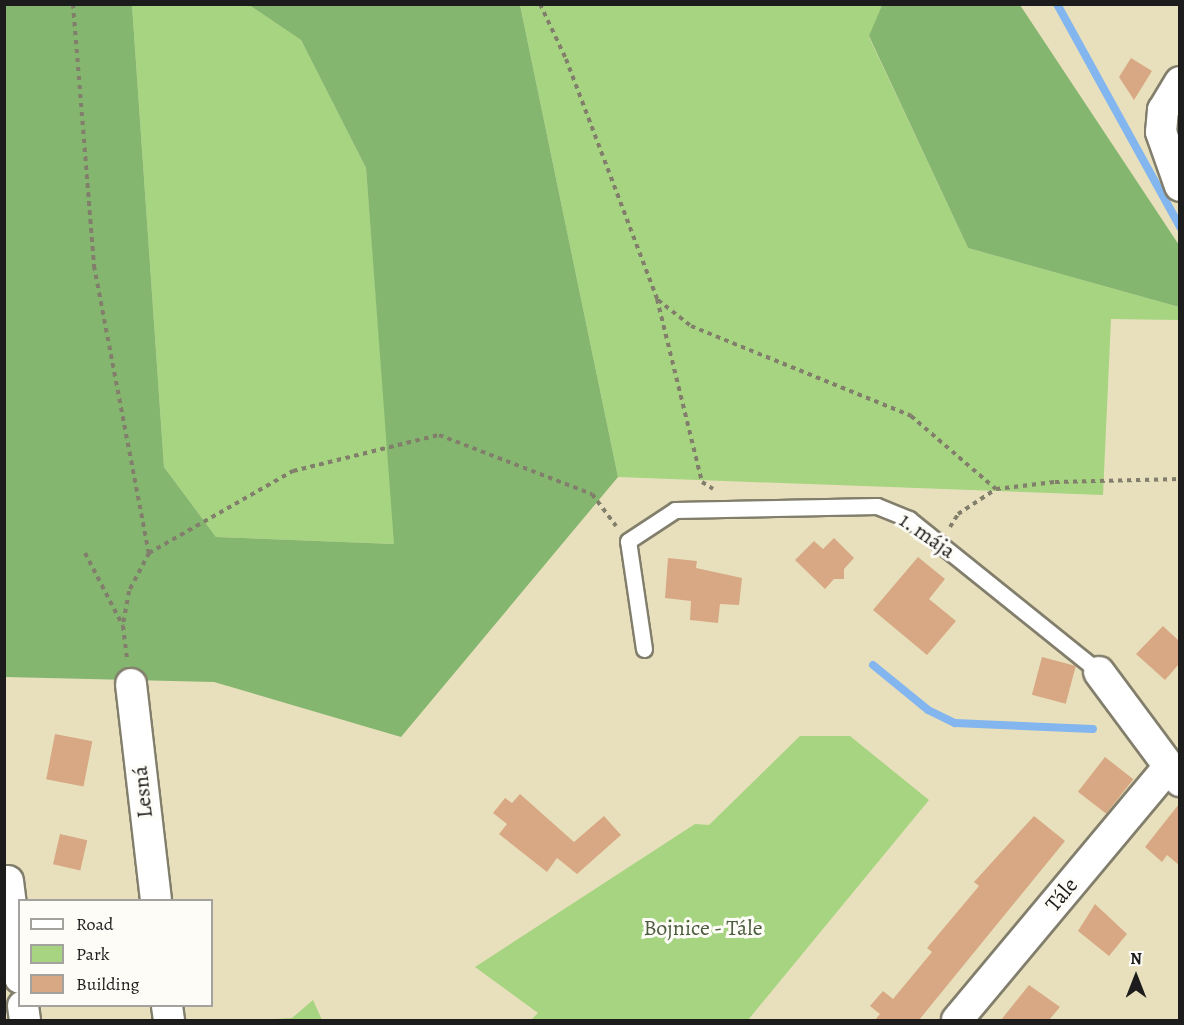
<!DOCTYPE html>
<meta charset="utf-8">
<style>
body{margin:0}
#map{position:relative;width:1184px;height:1025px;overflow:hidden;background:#e8e0bc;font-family:Alegreya,serif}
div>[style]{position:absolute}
.green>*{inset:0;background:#a6d481}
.forest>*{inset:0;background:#84b66f}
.stream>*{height:8px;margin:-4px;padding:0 4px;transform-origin:4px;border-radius:4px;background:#83b5ef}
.building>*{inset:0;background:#d7a883;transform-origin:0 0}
.path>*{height:4px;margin-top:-2px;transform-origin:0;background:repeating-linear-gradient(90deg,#827e6c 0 4.5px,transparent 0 9px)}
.roads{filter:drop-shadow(2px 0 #827e6c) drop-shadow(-2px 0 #827e6c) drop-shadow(0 2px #827e6c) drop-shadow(0 -2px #827e6c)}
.service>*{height:15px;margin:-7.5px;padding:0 7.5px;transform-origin:7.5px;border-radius:7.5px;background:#fff}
.minor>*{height:30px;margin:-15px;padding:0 15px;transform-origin:15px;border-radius:15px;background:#fff}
span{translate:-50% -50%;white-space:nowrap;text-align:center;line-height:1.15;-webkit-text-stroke:6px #fdfcf7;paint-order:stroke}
.street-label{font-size:22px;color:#1c1c1c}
.park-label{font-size:22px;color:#4c5c3f}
.frame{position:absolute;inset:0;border:6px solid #1c1c1c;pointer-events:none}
.legend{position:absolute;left:18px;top:899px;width:195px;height:108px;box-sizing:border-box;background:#fdfcf7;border:2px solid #a3a29f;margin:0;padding:8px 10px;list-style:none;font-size:18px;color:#1c1c1c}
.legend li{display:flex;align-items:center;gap:12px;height:30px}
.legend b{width:30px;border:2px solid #a3a29f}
.north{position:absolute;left:1106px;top:947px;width:60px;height:60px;-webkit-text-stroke:4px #fdfcf7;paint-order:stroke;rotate:0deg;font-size:16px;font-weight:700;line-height:24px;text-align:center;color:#1c1c1c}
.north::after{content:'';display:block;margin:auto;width:21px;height:27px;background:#1c1c1c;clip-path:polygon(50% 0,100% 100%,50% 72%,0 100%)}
</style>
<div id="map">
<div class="green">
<div style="clip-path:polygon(132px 5px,249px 5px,301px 40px,366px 168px,395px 544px,216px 537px,164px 467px)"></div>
<div style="clip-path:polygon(520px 5px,882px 5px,869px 37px,968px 248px,1179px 307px,1179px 320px,1111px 319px,1103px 495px,618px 477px)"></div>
<div style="clip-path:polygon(800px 736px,850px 736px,929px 800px,748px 1020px,531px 1020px,538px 1013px,475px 967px,695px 824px,709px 825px)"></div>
<div style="clip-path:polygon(313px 1000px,322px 1020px,258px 1020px,292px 1018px)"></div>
</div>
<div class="forest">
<div style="clip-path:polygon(5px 5px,132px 5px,164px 467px,216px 537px,394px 544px,366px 168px,301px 40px,249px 5px,520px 5px,618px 477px,401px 737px,214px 682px,5px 677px)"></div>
<div style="clip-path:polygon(882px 5px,1020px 5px,1179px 245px,1179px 307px,968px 248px,869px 36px)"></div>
</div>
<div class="stream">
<div style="left:1057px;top:4px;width:255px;rotate:61.1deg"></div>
<div style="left:873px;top:665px;width:71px;rotate:39.3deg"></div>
<div style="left:928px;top:710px;width:30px;rotate:26deg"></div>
<div style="left:955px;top:723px;width:138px;rotate:2.5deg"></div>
</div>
<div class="building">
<div style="clip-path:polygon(1131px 58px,1152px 71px,1134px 100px,1119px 77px)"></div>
<div style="clip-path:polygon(834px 538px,854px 558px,844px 569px,844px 579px,834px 579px,825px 589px,795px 560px,814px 541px,823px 549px)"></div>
<div style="clip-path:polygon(918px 557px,945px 579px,929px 599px,956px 621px,927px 655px,873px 610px)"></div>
<div style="clip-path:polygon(668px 558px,697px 561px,696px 568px,742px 578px,739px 605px,720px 604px,718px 623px,690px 620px,691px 601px,665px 598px)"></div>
<div style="clip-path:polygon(1163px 626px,1179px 641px,1179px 664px,1165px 680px,1136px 654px)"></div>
<div style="left:1042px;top:657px;width:35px;height:39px;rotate:15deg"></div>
<div style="left:55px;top:734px;width:38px;height:46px;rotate:11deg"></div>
<div style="left:1105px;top:757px;width:36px;height:44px;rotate:38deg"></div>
<div style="clip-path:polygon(520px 794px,574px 842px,604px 816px,621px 835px,577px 874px,557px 858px,547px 872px,499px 834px,507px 824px,493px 813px,505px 798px,512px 803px)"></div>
<div style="clip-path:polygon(1179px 804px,1179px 865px,1167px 855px,1162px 862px,1145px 847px)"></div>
<div style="clip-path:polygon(1034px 816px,1065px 841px,919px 1020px,875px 1020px,880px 1014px,870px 1006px,883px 991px,893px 999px,932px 952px,927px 948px,979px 886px,974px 882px)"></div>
<div style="left:60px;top:834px;width:28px;height:31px;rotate:13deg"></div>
<div style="clip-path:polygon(1095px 904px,1127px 934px,1109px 956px,1078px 931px)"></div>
<div style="clip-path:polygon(1029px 985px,1060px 1007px,1049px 1020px,1001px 1020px)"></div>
</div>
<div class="path">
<div style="left:73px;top:4px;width:263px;rotate:85.4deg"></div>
<div style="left:94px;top:266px;width:292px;rotate:79.2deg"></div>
<div style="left:149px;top:553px;width:43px;rotate:117.8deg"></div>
<div style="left:129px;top:591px;width:36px;rotate:100deg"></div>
<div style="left:123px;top:626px;width:32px;rotate:83deg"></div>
<div style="left:540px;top:4px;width:61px;rotate:64.7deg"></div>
<div style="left:566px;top:59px;width:257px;rotate:69.2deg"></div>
<div style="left:657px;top:299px;width:188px;rotate:76.2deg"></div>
<div style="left:702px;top:482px;width:13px;rotate:32deg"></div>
<div style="left:658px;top:300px;width:42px;rotate:38.2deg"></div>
<div style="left:691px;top:326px;width:238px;rotate:22.2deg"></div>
<div style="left:911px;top:416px;width:112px;rotate:40.7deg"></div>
<div style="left:950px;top:527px;width:15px;rotate:-58deg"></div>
<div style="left:958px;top:514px;width:45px;rotate:-33.3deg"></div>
<div style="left:996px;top:489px;width:59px;rotate:-6.8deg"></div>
<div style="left:1055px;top:482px;width:125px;rotate:-1.4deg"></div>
<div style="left:85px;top:553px;width:82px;rotate:62.5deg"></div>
<div style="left:149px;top:553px;width:166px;rotate:-29.7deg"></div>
<div style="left:293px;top:471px;width:150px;rotate:-13.9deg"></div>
<div style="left:439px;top:435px;width:164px;rotate:21.1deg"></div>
<div style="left:592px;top:494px;width:40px;rotate:53deg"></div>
</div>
<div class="roads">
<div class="service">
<div style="left:644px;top:649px;width:109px;rotate:-98.4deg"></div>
<div style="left:628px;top:541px;width:56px;rotate:-33.4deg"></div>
<div style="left:675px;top:510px;width:202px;rotate:-1.1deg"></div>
<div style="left:877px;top:506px;width:35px;rotate:22deg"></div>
<div style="left:909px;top:519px;width:244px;rotate:38.8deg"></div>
</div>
<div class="minor">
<div style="left:1180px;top:82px;width:33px;rotate:121deg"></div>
<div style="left:1163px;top:110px;width:22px;rotate:95deg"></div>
<div style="left:1161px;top:132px;width:57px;rotate:70.6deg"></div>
<div style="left:1099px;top:672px;width:136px;rotate:53.4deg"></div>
<div style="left:131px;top:684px;width:217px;rotate:83.4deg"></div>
<div style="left:8px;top:881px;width:98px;rotate:82.9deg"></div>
<div style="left:23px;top:1006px;width:14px;rotate:82deg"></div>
<div style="left:167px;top:1006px;width:14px;rotate:82deg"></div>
<div style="left:957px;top:1020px;width:326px;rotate:-50.1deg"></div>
</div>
</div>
<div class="street-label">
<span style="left:927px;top:536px;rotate:35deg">1. mája</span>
<span style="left:143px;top:792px;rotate:-96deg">Lesná</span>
<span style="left:1062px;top:895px;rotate:-50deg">Tále</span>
</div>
<div class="park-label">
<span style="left:703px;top:929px">Bojnice - Tále</span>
</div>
<div class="frame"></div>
<ul class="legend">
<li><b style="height:8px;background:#fff"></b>Road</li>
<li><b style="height:16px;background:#a6d481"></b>Park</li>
<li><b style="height:16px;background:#d7a883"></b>Building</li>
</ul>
<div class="north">N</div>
</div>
